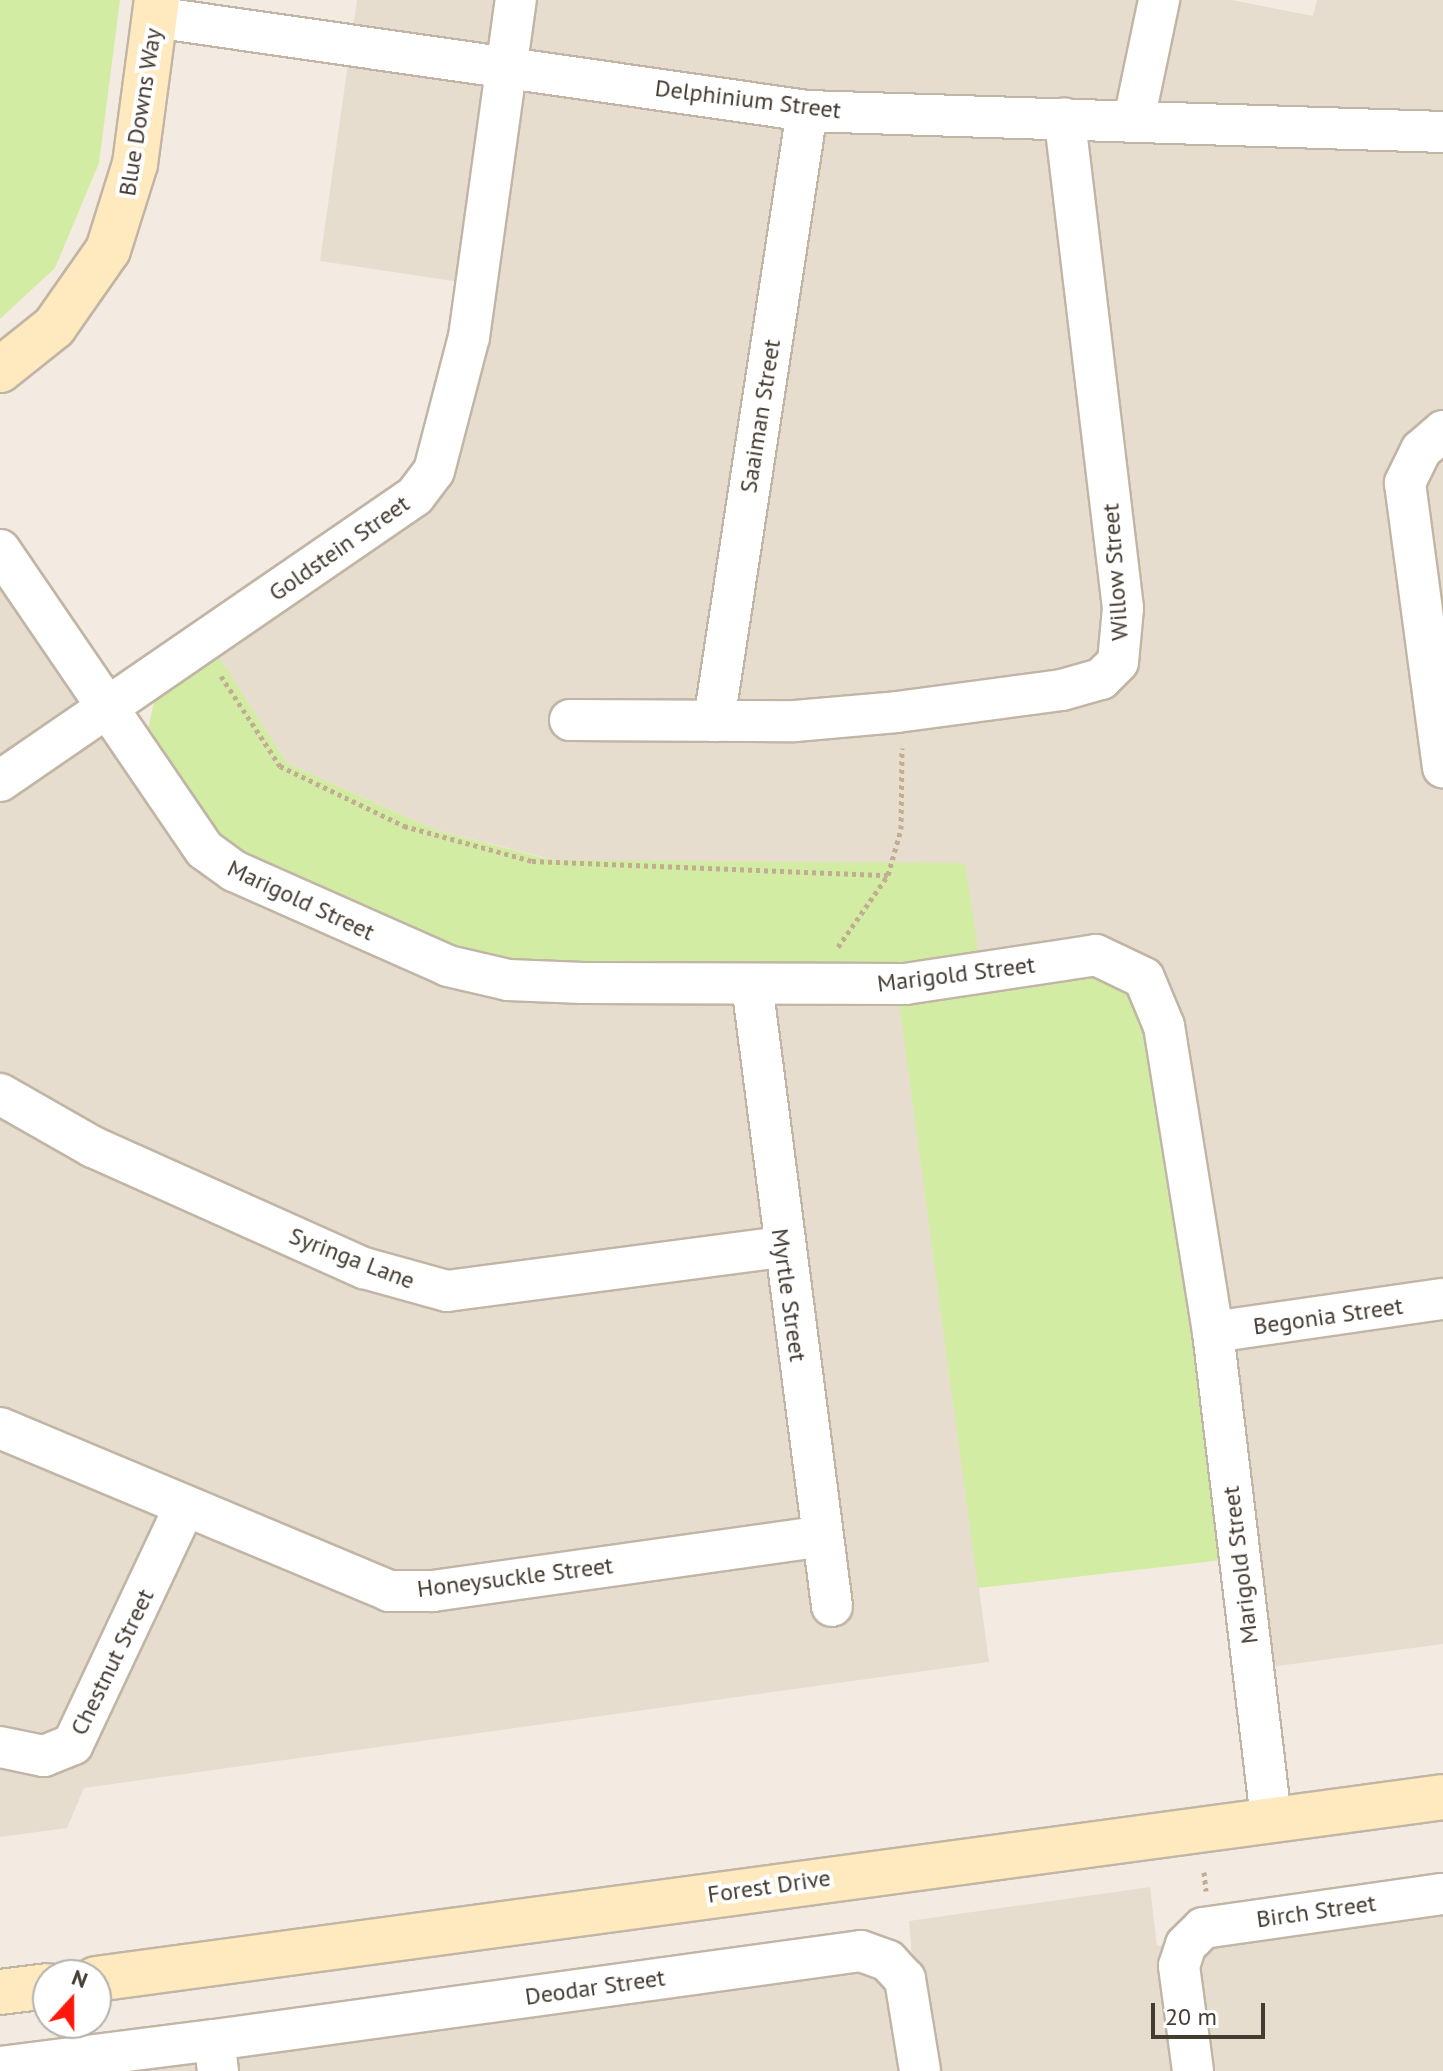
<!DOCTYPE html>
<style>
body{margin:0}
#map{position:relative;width:1443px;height:2071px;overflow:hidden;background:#f3ebe1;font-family:"PT Sans",sans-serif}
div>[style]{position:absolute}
.residential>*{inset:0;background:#e7ddce}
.green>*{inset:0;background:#d3eca4}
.path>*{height:5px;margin-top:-2.5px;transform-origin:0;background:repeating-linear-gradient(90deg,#c2ac92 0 4px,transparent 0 8px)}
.roads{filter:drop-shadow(2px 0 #c1b5a5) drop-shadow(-2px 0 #c1b5a5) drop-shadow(0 2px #c1b5a5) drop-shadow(0 -2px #c1b5a5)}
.street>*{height:40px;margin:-20px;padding:0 20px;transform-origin:20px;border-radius:20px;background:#fff}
.secondary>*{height:44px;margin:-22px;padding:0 22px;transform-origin:22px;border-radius:22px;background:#ffe9be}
span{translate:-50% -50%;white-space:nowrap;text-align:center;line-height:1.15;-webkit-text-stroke:8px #fff;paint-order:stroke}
.street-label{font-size:24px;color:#443b31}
.north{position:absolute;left:32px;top:1959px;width:80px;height:80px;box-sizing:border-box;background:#fff;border:2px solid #b4b1ad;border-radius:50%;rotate:21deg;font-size:22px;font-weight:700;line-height:32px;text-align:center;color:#443b31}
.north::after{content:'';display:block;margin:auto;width:28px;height:36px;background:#ff170b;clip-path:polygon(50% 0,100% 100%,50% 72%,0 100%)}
.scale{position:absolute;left:1151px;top:2003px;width:114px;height:36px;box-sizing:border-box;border:4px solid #443b31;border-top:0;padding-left:10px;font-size:24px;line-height:28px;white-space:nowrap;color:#443b31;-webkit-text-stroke:6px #fff;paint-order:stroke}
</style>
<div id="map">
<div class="residential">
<div style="clip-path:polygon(357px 0,1232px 0,1313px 16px,1317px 0,1443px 0,1443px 1644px,1254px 1669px,1168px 1025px,994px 970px,435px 830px,287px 763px,210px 644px,417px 500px,480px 285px,320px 261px)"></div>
<div style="clip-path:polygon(0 551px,184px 823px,898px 989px,989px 1662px,84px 1788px,67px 1828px,0 1837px)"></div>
<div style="clip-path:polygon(1150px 1887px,1157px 1946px,1443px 1890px,1443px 2071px,0 2071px,912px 1958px,909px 1921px)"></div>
</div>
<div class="green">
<div style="clip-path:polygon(0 0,120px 0,99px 163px,55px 268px,0 319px)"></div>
<div style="clip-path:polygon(215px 651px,287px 763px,435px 830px,552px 860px,965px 863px,979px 956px,910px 965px,482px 961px,267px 868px,219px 839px,148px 729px,155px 697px)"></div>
<div style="clip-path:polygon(1100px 976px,1123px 983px,1149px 1019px,1223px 1560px,978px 1588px,899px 1002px)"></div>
</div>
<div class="path">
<div style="left:221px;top:676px;width:108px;rotate:56.8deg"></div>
<div style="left:280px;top:766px;width:138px;rotate:25.8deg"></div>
<div style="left:404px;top:826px;width:133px;rotate:15.3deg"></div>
<div style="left:532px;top:861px;width:356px;rotate:2.3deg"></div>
<div style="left:838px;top:947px;width:88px;rotate:-55.2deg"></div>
<div style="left:888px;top:875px;width:48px;rotate:-74.2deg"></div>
<div style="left:901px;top:829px;width:81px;rotate:-89.3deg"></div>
<div style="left:1204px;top:1872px;width:19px;rotate:84deg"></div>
</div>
<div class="roads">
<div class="street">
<div style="left:154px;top:17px;width:660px;rotate:8.19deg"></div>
<div style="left:807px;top:111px;width:636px;rotate:1.89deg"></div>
<div style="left:1134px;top:120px;width:123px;rotate:-78.2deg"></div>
<div style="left:1443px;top:431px;width:29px;rotate:139deg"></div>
<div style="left:1421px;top:450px;width:37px;rotate:116deg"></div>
<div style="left:1405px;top:483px;width:287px;rotate:82.4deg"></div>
<div style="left:0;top:550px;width:363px;rotate:55.7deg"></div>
<div style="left:205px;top:850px;width:36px;rotate:36deg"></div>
<div style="left:234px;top:871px;width:234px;rotate:23.9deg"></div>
<div style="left:448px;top:966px;width:62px;rotate:13.1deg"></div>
<div style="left:508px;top:980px;width:75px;rotate:2.3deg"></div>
<div style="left:583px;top:983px;width:322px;rotate:0.2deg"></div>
<div style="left:905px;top:984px;width:193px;rotate:-8.6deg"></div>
<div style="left:1096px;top:955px;width:53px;rotate:25.6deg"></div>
<div style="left:1144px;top:978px;width:52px;rotate:67.4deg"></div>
<div style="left:1164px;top:1026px;width:310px;rotate:80.9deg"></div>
<div style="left:1213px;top:1332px;width:491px;rotate:83.2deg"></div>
<div style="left:570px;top:720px;width:225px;rotate:0.3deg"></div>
<div style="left:795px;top:721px;width:102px;rotate:-5deg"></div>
<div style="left:897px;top:712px;width:166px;rotate:-7.6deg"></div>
<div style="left:1062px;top:690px;width:41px;rotate:-15.8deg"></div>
<div style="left:1101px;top:679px;width:24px;rotate:-45deg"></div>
<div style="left:1118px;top:662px;width:54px;rotate:-84.7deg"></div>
<div style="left:1123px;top:608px;width:493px;rotate:-96.8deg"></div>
<div style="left:714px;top:721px;width:617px;rotate:-81.33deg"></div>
<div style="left:0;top:781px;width:503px;rotate:-34.48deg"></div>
<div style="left:415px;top:496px;width:31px;rotate:-53deg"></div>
<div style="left:434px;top:471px;width:138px;rotate:-75.4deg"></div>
<div style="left:469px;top:337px;width:340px;rotate:-82.1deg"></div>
<div style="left:752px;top:984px;width:627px;rotate:82.67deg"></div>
<div style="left:0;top:1094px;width:107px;rotate:29.7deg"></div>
<div style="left:93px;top:1147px;width:297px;rotate:24.1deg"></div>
<div style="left:364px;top:1268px;width:86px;rotate:15.5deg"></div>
<div style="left:447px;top:1291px;width:337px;rotate:-7.5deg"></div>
<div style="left:1213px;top:1332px;width:232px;rotate:-8.2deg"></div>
<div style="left:0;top:1428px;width:422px;rotate:22.7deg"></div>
<div style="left:389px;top:1591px;width:44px"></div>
<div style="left:433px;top:1591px;width:393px;rotate:-8deg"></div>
<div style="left:0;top:1747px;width:45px;rotate:11.6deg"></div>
<div style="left:44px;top:1756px;width:31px;rotate:-22deg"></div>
<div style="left:73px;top:1744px;width:259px;rotate:-64.8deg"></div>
<div style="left:0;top:2067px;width:216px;rotate:-7.2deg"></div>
<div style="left:218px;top:2071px;width:31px;rotate:-97deg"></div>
<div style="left:214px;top:2040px;width:653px;rotate:-7.83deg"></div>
<div style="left:861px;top:1951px;width:29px;rotate:20deg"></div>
<div style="left:888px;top:1961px;width:25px;rotate:47deg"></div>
<div style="left:905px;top:1979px;width:93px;rotate:80.7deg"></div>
<div style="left:1193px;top:2071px;width:106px;rotate:-97.6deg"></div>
<div style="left:1179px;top:1966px;width:22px;rotate:-72deg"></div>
<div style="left:1186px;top:1945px;width:24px;rotate:-45deg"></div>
<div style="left:1203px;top:1928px;width:242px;rotate:-8.1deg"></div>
</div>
<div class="secondary">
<div style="left:0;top:370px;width:69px;rotate:-38.5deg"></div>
<div style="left:54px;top:327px;width:94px;rotate:-55deg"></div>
<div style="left:108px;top:250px;width:90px;rotate:-72.6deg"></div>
<div style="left:135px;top:164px;width:165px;rotate:-82.4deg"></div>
<div style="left:96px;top:1979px;width:1359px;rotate:-7.69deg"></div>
<div style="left:0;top:1992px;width:48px;rotate:-7.1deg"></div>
</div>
</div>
<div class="street-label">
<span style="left:748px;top:99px;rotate:7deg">Delphinium Street</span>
<span style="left:140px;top:112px;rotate:-81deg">Blue Downs Way</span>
<span style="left:760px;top:416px;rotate:-81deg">Saaiman Street</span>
<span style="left:339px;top:548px;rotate:-35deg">Goldstein Street</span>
<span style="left:1115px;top:572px;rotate:-94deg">Willow Street</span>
<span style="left:301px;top:900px;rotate:25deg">Marigold Street</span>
<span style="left:956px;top:974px;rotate:-7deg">Marigold Street</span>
<span style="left:352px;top:1258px;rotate:21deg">Syringa Lane</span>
<span style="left:789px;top:1295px;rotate:82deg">Myrtle Street</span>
<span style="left:1328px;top:1316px;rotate:-8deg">Begonia Street</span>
<span style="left:1240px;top:1565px;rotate:-97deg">Marigold Street</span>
<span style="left:515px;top:1577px;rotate:-7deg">Honeysuckle Street</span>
<span style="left:112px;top:1662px;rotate:-64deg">Chestnut Street</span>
<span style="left:769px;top:1886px;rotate:-8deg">Forest Drive</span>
<span style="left:1316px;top:1911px;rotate:-8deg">Birch Street</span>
<span style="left:595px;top:1987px;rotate:-8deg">Deodar Street</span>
</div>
<div class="north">N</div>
<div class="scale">20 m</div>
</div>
